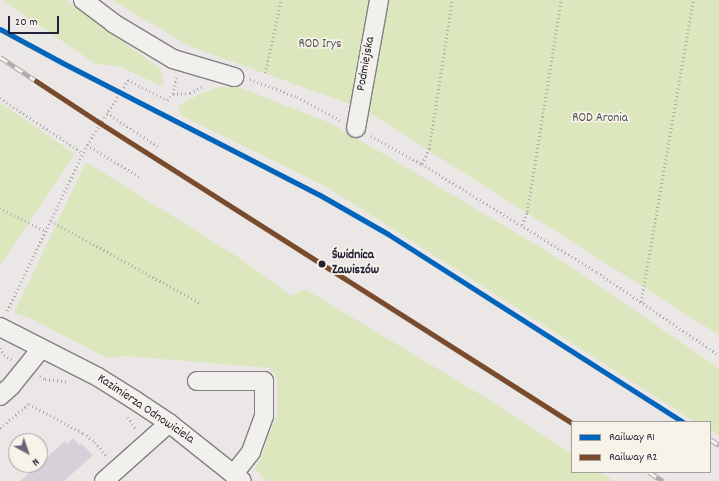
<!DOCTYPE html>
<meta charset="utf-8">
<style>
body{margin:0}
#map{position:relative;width:719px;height:481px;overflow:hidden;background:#ebe7e7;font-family:Dekko,sans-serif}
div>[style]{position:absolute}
.green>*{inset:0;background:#dce7be}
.building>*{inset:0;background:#d6d0d9}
.path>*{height:2.5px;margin-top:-1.25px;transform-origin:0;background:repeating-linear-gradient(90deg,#acabac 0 1px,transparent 0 4px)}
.roads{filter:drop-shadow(1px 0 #817f84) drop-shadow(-1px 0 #817f84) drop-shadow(0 1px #817f84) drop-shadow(0 -1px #817f84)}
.minor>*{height:18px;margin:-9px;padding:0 9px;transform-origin:9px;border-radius:9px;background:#f1f0ec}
.rail>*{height:4.5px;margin-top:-2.25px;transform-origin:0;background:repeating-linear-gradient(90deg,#f7f3e8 0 9px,#acabac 0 18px);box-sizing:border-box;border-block:1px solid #acabac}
.rail-1>*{height:5px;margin:-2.5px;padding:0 2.5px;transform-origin:2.5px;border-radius:2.5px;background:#0065bd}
.rail-2>*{height:5px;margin:-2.5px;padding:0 2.5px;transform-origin:2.5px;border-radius:2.5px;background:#7a4b2a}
.dots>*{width:11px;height:11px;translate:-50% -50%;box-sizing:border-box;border:2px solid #f7f3e8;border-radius:50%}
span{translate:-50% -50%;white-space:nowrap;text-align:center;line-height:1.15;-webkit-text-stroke:3.5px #f7f3e8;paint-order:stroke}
.park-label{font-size:13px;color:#4e5353}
.street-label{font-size:13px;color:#22223b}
.stop-label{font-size:13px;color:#22223b;font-weight:700}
.left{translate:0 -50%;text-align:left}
.legend{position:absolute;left:571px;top:421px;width:140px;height:52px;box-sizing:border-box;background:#f7f3e8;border:1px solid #a29fa3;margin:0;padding:5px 7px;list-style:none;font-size:12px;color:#22223b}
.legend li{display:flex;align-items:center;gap:8px;height:20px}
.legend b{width:20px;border:1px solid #a29fa3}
.north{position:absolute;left:8px;top:433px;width:40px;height:40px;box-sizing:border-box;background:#f7f3e8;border:1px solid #a29fa3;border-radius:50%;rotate:140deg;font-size:11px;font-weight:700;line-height:16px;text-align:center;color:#22223b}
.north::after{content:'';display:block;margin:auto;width:14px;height:18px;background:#686777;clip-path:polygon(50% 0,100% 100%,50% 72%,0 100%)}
.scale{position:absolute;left:8px;top:16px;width:51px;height:18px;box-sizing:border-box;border:2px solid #22223b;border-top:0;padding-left:5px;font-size:12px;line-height:14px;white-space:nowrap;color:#22223b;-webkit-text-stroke:3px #f7f3e8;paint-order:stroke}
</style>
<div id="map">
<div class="green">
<div style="clip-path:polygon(1px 0,65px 0,161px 69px,164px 87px,118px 66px,96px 64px)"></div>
<div style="clip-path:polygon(112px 0,374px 0,355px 106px,189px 46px)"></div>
<div style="clip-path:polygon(389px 0,719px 0,719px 335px,368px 112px)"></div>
<div style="clip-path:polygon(236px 86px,330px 123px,382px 153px,550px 253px,719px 368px,719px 435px,710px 430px,710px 422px,695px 422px,327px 187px,182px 116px,178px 106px,204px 92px,218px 87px)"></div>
<div style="clip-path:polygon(0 103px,75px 154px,0 266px)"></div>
<div style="clip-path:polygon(86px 162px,241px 259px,291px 296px,305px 289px,481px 395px,572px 454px,572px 472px,600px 472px,614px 481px,266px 481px,255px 469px,261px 457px,277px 413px,277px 379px,270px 368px,125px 356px,107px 358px,34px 320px,14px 313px)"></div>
</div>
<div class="building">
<div style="clip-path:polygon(73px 438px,79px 445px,81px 443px,93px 455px,64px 481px,20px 481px,65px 441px,67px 444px)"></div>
</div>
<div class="path">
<div style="left:265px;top:73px;width:75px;rotate:-77.6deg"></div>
<div style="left:250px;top:79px;width:50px;rotate:21deg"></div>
<div style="left:297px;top:97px;width:49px;rotate:28.1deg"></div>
<div style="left:173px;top:94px;width:17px;rotate:-80deg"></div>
<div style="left:0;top:98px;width:100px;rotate:33.5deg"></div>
<div style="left:107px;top:113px;width:62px;rotate:33.2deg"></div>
<div style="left:371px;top:136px;width:58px;rotate:28.8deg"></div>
<div style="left:422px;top:164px;width:206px;rotate:31.7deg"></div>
<div style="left:597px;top:272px;width:148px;rotate:34.2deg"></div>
<div style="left:87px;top:145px;width:62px;rotate:31.1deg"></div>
<div style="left:422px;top:164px;width:17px;rotate:-65deg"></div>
<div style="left:429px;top:149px;width:151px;rotate:-81.2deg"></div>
<div style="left:0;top:208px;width:51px;rotate:26.6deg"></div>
<div style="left:51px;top:221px;width:172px;rotate:28.8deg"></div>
<div style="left:522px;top:225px;width:14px;rotate:-69deg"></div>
<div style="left:527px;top:212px;width:215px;rotate:-80.9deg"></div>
<div style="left:641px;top:302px;width:306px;rotate:-80.2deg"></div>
<div style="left:7px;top:311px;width:184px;rotate:-64.3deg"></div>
<div style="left:87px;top:145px;width:77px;rotate:-57.8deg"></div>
<div style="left:128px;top:80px;width:44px;rotate:27.1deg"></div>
<div style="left:167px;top:100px;width:8px;rotate:-45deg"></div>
<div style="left:173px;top:94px;width:17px;rotate:-3deg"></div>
<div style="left:190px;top:93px;width:15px;rotate:-28deg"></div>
<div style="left:0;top:348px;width:8px;rotate:60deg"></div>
<div style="left:4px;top:355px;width:9px;rotate:27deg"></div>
<div style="left:40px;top:376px;width:6px;rotate:31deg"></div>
<div style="left:45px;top:379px;width:23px;rotate:7deg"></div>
<div style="left:128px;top:417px;width:14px;rotate:56deg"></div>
<div style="left:0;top:428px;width:38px;rotate:-40deg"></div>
<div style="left:29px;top:404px;width:61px;rotate:28.2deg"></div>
<div style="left:83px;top:433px;width:15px;rotate:37deg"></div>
<div style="left:95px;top:442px;width:17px;rotate:50deg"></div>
</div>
<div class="roads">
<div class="minor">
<div style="left:83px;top:0;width:38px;rotate:37deg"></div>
<div style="left:113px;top:23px;width:70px;rotate:31deg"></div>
<div style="left:173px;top:59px;width:64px;rotate:16.4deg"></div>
<div style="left:356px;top:128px;width:130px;rotate:-79.8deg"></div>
<div style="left:0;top:327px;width:110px;rotate:27deg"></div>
<div style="left:98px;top:377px;width:41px;rotate:32.2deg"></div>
<div style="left:133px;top:399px;width:43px;rotate:33.7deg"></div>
<div style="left:169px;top:423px;width:93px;rotate:38.5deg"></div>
<div style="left:197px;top:381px;width:67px"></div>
<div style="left:264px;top:381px;width:35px;rotate:90deg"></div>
<div style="left:264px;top:416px;width:38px;rotate:110deg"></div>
<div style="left:251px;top:452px;width:28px;rotate:128deg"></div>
<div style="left:0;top:396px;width:15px;rotate:-42deg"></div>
<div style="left:11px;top:386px;width:48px;rotate:-51deg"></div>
<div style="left:104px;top:481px;width:87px;rotate:-41.7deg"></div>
</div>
</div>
<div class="rail">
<div style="left:0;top:29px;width:69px;rotate:28.4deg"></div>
<div style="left:61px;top:62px;width:291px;rotate:27.2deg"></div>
<div style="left:320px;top:195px;width:78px;rotate:29.8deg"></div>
<div style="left:388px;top:234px;width:350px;rotate:32.5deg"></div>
<div style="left:0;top:57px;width:120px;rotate:33.4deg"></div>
<div style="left:100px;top:123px;width:559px;rotate:32.44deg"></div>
<div style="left:710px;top:439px;width:11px;rotate:34deg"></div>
<div style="left:649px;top:472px;width:17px;rotate:33deg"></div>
</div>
<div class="rail-1">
<div style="left:0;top:29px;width:69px;rotate:28.4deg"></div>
<div style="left:61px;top:62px;width:291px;rotate:27.2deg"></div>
<div style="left:320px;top:195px;width:78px;rotate:29.8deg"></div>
<div style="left:388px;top:234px;width:350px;rotate:32.5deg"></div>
</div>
<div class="rail-2">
<div style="left:36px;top:81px;width:77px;rotate:33.3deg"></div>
<div style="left:100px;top:123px;width:559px;rotate:32.44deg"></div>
</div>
<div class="dots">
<div style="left:322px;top:264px;background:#22223b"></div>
</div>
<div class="park-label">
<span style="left:320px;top:45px">ROD Irys</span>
<span style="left:600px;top:119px">ROD Aronia</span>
</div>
<div class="street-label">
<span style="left:367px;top:64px;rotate:-80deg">Podmiejska</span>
<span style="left:145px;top:410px;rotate:34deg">Kazimierza Odnowiciela</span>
</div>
<div class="stop-label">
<span class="left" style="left:332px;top:264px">Świdnica<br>Zawiszów</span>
</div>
<ul class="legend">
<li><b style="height:5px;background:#0065bd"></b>Railway R1</li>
<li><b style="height:5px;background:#7a4b2a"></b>Railway R2</li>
</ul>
<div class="north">N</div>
<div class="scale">20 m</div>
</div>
